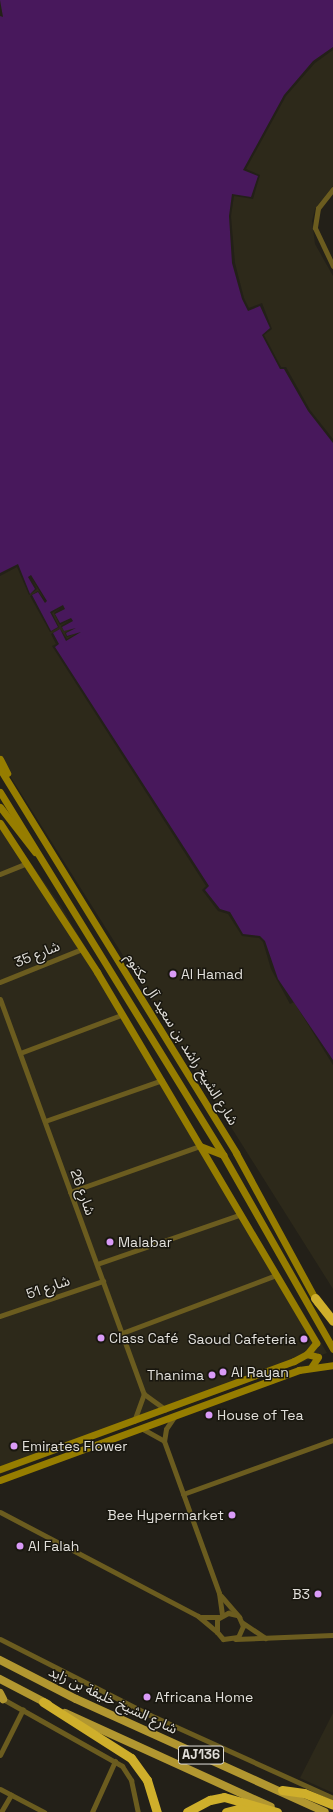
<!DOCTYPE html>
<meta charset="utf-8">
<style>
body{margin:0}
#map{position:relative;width:333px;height:1812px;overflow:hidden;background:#232018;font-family:"Space Grotesk","Noto Sans Arabic",sans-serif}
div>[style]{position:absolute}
.built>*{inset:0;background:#2d291a}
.water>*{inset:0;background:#48185c}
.street>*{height:5px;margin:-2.5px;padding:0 2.5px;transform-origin:2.5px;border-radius:2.5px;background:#6b5c1f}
.secondary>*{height:7px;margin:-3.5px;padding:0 3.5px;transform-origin:3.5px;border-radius:3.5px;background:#967d00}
.primary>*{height:8px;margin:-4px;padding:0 4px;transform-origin:4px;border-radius:4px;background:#b29730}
.highway>*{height:9px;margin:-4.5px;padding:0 4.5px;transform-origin:4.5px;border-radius:4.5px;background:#cfaf2b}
.dots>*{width:11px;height:11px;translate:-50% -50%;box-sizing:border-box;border:2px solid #19170f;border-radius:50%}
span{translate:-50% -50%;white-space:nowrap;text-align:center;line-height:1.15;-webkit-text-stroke:3px #19170f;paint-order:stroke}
.shield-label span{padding:1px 3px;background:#19170f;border:1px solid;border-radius:3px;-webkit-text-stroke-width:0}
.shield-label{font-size:13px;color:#e1dfda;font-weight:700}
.street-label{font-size:14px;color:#e1dfda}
.poi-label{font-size:14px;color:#e1dfda}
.left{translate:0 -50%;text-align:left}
.right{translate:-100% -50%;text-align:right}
</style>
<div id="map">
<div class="built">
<div style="clip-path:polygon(333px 50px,333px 186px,315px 209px,312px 221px,315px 244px,333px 276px,333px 439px,310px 410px,286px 367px,281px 367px,264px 335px,272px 329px,262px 303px,249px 308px,244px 298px,235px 263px,231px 216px,234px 196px,253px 199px,260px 175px,246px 169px,286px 96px,315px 63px)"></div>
<div style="clip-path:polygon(17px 567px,29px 595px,37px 589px,31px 578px,45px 600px,38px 591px,30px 596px,50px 632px,59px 627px,52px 613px,62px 607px,54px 613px,60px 625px,70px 620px,61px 626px,64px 631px,74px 627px,65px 633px,67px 637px,79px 632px,67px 639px,60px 629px,51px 634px,56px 644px,52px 646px,206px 886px,202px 890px,218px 911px,228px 914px,242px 936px,259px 938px,263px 942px,271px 969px,290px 1004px,294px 1002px,333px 1065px,333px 1289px,0 760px,0 576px)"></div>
<div style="clip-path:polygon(0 819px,61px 906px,327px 1353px,0 1474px)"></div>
<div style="clip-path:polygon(333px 1713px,333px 1793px,300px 1778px)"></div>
</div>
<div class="water">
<div style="clip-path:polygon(0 0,333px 0,333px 47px,313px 61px,284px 95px,243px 170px,258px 176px,251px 197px,232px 194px,229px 216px,232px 263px,242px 299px,248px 311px,260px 306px,270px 328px,262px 335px,280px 369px,284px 369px,308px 411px,333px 443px,333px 1060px,278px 979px,265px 941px,260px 936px,243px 934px,230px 912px,220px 909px,205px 890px,209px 886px,55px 647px,59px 644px,53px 633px,60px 629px,66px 641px,81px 632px,67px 636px,66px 633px,76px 628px,64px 631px,62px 627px,73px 621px,71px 618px,60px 623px,55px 614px,65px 609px,63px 605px,50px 612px,58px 627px,51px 631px,32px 595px,38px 592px,45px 603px,47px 601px,31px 575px,28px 577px,35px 589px,30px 594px,18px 564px,0 573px,0 16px,3px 17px)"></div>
</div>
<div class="street">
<div style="left:333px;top:189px;width:24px;rotate:128deg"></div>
<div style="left:318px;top:208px;width:20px;rotate:99deg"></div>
<div style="left:315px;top:228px;width:42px;rotate:64.7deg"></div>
<div style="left:0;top:874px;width:29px;rotate:-22deg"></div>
<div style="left:0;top:982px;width:88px;rotate:-21.9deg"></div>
<div style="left:0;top:999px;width:420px;rotate:70deg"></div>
<div style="left:144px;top:1394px;width:26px;rotate:36deg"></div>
<div style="left:20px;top:1053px;width:108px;rotate:-20.6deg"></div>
<div style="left:45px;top:1121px;width:124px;rotate:-19.3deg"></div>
<div style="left:70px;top:1192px;width:138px;rotate:-19.5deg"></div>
<div style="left:97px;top:1264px;width:152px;rotate:-19.1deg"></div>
<div style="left:0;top:1316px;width:109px;rotate:-18.8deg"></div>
<div style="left:122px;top:1333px;width:165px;rotate:-20.6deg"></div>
<div style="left:174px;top:1417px;width:14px;rotate:124deg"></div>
<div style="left:166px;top:1429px;width:12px;rotate:99deg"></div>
<div style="left:164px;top:1441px;width:162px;rotate:70.1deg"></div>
<div style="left:219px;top:1593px;width:22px;rotate:82deg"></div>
<div style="left:134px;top:1421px;width:29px;rotate:-70deg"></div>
<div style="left:141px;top:1428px;width:26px;rotate:29deg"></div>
<div style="left:183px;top:1494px;width:159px;rotate:-19.8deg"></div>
<div style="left:0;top:1512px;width:224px;rotate:27.7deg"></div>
<div style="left:198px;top:1616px;width:25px;rotate:40deg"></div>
<div style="left:221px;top:1596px;width:28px;rotate:49deg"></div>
<div style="left:239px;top:1617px;width:10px;rotate:66deg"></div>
<div style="left:243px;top:1626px;width:12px;rotate:114deg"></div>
<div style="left:238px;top:1637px;width:15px;rotate:172deg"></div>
<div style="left:223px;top:1639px;width:9px;rotate:-131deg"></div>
<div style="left:217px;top:1632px;width:13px;rotate:-90deg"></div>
<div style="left:217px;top:1619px;width:13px;rotate:-29deg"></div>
<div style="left:228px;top:1613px;width:9px;rotate:13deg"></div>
<div style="left:201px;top:1617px;width:18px"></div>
<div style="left:243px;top:1623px;width:27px;rotate:34deg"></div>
<div style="left:0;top:1639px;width:168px;rotate:26.9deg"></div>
<div style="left:150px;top:1715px;width:201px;rotate:24.4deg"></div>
<div style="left:235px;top:1639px;width:98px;rotate:-2.3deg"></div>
<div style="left:1px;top:1698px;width:139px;rotate:29.3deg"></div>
<div style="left:122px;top:1766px;width:17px;rotate:57deg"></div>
<div style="left:131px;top:1780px;width:33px;rotate:78deg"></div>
<div style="left:0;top:1755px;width:51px;rotate:-63.4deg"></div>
<div style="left:0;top:1789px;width:50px;rotate:27.6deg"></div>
<div style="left:1px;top:1812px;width:20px;rotate:-60deg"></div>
<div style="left:92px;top:1812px;width:56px;rotate:-65.7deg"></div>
</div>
<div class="secondary">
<div style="left:0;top:759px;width:16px;rotate:63deg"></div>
<div style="left:0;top:769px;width:451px;rotate:58.4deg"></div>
<div style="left:236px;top:1153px;width:170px;rotate:61.5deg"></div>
<div style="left:0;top:792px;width:426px;rotate:58.4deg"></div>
<div style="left:223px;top:1155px;width:223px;rotate:60.4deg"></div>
<div style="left:0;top:807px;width:57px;rotate:52.1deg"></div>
<div style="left:0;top:823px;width:178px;rotate:56.9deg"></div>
<div style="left:97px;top:972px;width:431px;rotate:59.4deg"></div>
<div style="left:316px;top:1343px;width:14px;rotate:129deg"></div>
<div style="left:307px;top:1354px;width:15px;rotate:152deg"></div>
<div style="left:294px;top:1361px;width:313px;rotate:159.8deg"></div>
<div style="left:200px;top:1146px;width:25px;rotate:21deg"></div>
<div style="left:307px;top:1354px;width:11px;rotate:15deg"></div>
<div style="left:318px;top:1357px;width:11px;rotate:124deg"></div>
<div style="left:0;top:1480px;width:319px;rotate:-20.2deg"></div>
<div style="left:299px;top:1370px;width:34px;rotate:-8deg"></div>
</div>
<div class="primary">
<div style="left:0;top:1660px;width:85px;rotate:27.2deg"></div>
<div style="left:76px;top:1699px;width:273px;rotate:24.4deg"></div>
<div style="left:0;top:1679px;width:54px;rotate:27.5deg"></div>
<div style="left:0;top:1693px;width:7px;rotate:63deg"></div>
<div style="left:65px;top:1713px;width:226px;rotate:24.5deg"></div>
</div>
<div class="highway">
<div style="left:315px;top:1298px;width:29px;rotate:52deg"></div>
<div style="left:43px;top:1702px;width:104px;rotate:32.5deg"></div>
<div style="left:131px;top:1758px;width:27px;rotate:54deg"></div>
<div style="left:147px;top:1780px;width:34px;rotate:73deg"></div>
<div style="left:282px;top:1790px;width:22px;rotate:8deg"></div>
<div style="left:304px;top:1793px;width:31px;rotate:22deg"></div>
<div style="left:187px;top:1812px;width:26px;rotate:-28deg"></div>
<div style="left:210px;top:1800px;width:14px;rotate:-12deg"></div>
<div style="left:224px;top:1797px;width:55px;rotate:15.8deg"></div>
<div style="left:226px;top:1812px;width:12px;rotate:-14deg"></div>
<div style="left:238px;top:1809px;width:19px;rotate:9deg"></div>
</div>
<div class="dots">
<div style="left:173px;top:974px;background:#d99af7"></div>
<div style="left:110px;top:1242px;background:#d99af7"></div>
<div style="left:101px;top:1338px;background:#d99af7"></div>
<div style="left:304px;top:1339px;background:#d99af7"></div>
<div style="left:223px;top:1372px;background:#d99af7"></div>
<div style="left:212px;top:1375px;background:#d99af7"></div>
<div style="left:209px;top:1415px;background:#d99af7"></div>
<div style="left:14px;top:1446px;background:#d99af7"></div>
<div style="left:232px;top:1515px;background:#d99af7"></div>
<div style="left:20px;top:1546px;background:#d99af7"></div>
<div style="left:318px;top:1594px;background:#d99af7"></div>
<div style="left:147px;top:1697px;background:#d99af7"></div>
</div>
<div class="shield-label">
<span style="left:201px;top:1755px">AJ136</span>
</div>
<div class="street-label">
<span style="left:37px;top:954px;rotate:-22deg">شارع 35</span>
<span style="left:182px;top:1039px;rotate:58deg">شارع الشيخ راشد بن سعيد آل مكتوم</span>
<span style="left:83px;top:1192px;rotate:70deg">شارع 26</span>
<span style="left:48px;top:1287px;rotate:-19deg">شارع 51</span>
<span style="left:113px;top:1700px;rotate:25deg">شارع الشيخ خليفة بن زايد</span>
</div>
<div class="poi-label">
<span class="left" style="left:181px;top:974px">Al Hamad</span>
<span class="left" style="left:118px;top:1242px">Malabar</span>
<span class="left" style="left:109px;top:1338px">Class Café</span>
<span class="right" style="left:296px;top:1339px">Saoud Cafeteria</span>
<span class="left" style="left:231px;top:1372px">Al Rayan</span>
<span class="right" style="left:204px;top:1375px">Thanima</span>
<span class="left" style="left:217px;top:1415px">House of Tea</span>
<span class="left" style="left:22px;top:1446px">Emirates Flower</span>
<span class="right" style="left:224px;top:1515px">Bee Hypermarket</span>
<span class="left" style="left:28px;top:1546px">Al Falah</span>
<span class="right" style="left:310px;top:1594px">B3</span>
<span class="left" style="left:155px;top:1697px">Africana Home</span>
</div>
</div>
